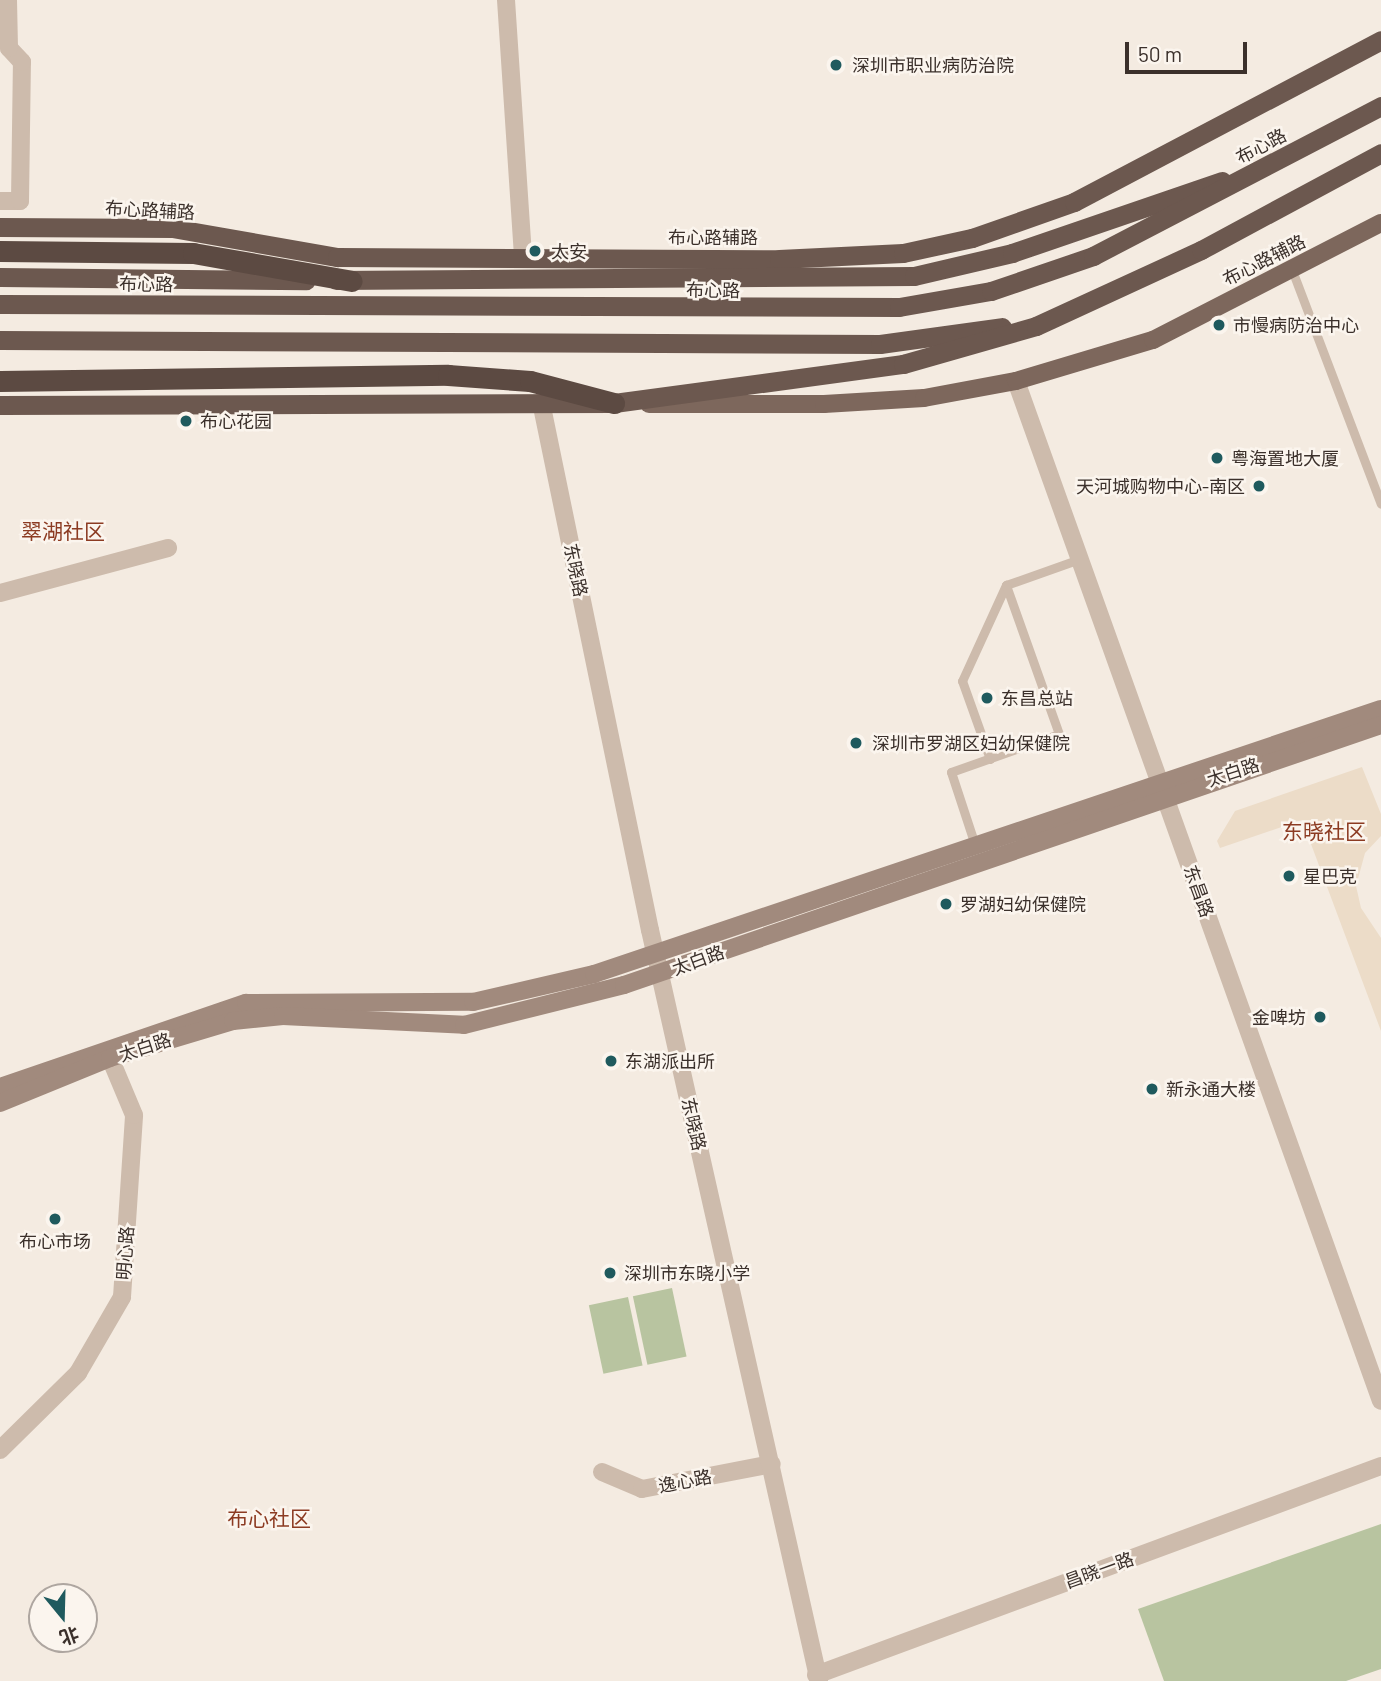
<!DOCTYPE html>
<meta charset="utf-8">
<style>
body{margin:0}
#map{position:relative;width:1381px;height:1681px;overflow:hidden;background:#f4ebe1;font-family:Barlow,"Noto Sans SC",sans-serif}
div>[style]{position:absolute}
.green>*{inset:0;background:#b8c4a0;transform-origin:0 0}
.plaza>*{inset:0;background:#ecdcc8}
.service>*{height:9px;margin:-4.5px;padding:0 4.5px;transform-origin:4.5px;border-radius:4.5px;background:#cdbbac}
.minor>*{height:18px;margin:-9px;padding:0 9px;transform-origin:9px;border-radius:9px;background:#cdbbac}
.tertiary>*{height:18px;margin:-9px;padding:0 9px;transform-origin:9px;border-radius:9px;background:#cdbbac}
.secondary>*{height:18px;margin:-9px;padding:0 9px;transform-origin:9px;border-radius:9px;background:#a18a7d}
.primary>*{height:18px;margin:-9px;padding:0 9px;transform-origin:9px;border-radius:9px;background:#7d675c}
.trunk>*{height:19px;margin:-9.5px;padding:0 9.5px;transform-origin:9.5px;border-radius:9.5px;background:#6c584f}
.motorway>*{height:21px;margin:-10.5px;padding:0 10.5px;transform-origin:10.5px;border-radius:10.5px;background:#5c4a42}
.dots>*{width:19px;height:19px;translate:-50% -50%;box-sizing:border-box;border:4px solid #fbf5ee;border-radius:50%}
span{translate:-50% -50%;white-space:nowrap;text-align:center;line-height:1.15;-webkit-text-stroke:5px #fbf5ee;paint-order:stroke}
.poi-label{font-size:18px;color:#3b302b}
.left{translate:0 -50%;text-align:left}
.right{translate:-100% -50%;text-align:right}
.street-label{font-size:18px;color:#3b302b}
.quarter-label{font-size:21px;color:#8c3b22}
.north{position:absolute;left:28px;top:1583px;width:70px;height:70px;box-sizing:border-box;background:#fbf5ee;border:2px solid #aea6a0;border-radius:50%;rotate:161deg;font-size:19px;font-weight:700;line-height:28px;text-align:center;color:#3b302b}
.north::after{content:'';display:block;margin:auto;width:24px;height:32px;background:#1f5a5e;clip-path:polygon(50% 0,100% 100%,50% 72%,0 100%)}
.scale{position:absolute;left:1125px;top:42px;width:122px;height:32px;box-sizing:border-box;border:4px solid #3b302b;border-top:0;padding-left:9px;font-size:21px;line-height:24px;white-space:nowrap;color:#3b302b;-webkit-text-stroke:5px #fbf5ee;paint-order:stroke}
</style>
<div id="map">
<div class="green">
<div style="left:672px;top:1288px;width:70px;height:40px;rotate:78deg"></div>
<div style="left:628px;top:1297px;width:70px;height:40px;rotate:78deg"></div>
<div style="clip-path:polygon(1381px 1524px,1381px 1669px,1346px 1681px,1164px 1681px,1138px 1609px)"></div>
</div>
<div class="plaza">
<div style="clip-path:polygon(1362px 767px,1381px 814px,1381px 836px,1365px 853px,1356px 886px,1361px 908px,1381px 938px,1381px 1031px,1302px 820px,1220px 848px,1217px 841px,1235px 811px)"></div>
</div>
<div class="service">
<div style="left:1292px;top:270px;width:250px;rotate:69.2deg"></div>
<div style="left:990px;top:759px;width:83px;rotate:-109.7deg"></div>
<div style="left:962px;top:681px;width:106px;rotate:-65.4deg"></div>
<div style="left:1006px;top:585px;width:78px;rotate:-19.4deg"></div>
<div style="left:976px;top:848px;width:80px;rotate:-108.2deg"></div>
<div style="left:951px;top:772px;width:114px;rotate:-19.4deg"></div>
<div style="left:1059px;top:734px;width:158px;rotate:-109.6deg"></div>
</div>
<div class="minor">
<div style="left:0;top:201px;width:20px"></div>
<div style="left:20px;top:201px;width:139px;rotate:-89.2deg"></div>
<div style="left:22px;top:62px;width:19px;rotate:-133deg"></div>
<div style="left:9px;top:48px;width:48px;rotate:-91.2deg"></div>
<div style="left:0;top:593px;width:174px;rotate:-15deg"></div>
<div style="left:0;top:1450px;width:110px;rotate:-44.6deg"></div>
<div style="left:78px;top:1373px;width:88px;rotate:-59.9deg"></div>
<div style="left:122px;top:1297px;width:182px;rotate:-86.2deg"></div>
<div style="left:134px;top:1115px;width:62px;rotate:-112.8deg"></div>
<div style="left:602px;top:1472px;width:43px;rotate:23deg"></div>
<div style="left:642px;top:1489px;width:132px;rotate:-10.9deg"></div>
<div style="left:816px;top:1675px;width:602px;rotate:-20.3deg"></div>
</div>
<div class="tertiary">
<div style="left:506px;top:0;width:258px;rotate:86.2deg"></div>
<div style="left:1016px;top:381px;width:1083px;rotate:70.31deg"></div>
<div style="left:541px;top:402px;width:539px;rotate:78.34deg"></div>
<div style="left:650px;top:930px;width:770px;rotate:77.32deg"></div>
</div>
<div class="secondary">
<div style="left:0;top:1087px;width:260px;rotate:-18.9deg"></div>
<div style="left:246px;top:1003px;width:227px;rotate:-0.3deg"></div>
<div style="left:473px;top:1002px;width:124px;rotate:-13deg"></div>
<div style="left:594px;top:974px;width:830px;rotate:-18.61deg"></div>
<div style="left:0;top:1103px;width:119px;rotate:-22.2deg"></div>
<div style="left:110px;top:1058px;width:128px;rotate:-16.7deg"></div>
<div style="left:233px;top:1021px;width:50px;rotate:-5.7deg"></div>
<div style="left:283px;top:1016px;width:181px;rotate:2.8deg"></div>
<div style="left:464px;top:1025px;width:165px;rotate:-14deg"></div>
<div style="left:624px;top:985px;width:800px;rotate:-18.96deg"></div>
</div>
<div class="primary">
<div style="left:649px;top:404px;width:175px"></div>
<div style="left:824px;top:404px;width:100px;rotate:-3.4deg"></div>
<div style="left:924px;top:398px;width:94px;rotate:-10.5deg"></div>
<div style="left:1016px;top:381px;width:143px;rotate:-16.7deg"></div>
<div style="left:1153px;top:340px;width:256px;rotate:-27.2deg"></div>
</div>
<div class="trunk">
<div style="left:0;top:227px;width:172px;rotate:0.3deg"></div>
<div style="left:172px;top:228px;width:168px;rotate:10deg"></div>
<div style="left:337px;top:257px;width:442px;rotate:0.3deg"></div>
<div style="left:779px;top:259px;width:124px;rotate:-2.8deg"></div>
<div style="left:903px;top:253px;width:71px;rotate:-12.3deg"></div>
<div style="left:972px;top:238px;width:108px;rotate:-19.4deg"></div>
<div style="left:1074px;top:202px;width:347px;rotate:-27.8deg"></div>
<div style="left:0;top:277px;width:306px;rotate:0.6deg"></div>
<div style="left:336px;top:280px;width:578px;rotate:-0.4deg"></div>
<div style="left:914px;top:276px;width:101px;rotate:-13.2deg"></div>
<div style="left:1012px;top:253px;width:222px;rotate:-18.9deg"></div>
<div style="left:0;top:304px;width:899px;rotate:0.19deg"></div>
<div style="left:899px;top:307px;width:93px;rotate:-9.9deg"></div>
<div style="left:991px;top:291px;width:108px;rotate:-18.9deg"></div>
<div style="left:1093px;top:256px;width:325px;rotate:-27.5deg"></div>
<div style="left:0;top:340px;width:880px;rotate:0.26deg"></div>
<div style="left:880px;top:344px;width:123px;rotate:-7.9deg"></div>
<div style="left:0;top:405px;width:614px;rotate:-0.19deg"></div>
<div style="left:614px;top:403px;width:292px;rotate:-7.7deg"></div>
<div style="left:903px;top:364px;width:138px;rotate:-15.9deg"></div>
<div style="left:1036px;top:326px;width:182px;rotate:-24.7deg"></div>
<div style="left:1201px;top:250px;width:204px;rotate:-28.3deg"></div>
</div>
<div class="motorway">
<div style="left:0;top:251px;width:193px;rotate:0.6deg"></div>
<div style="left:193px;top:253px;width:161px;rotate:10deg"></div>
<div style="left:0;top:381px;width:448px;rotate:-0.8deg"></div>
<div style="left:448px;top:375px;width:82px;rotate:4.2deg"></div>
<div style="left:530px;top:381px;width:87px;rotate:14.7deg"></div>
</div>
<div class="dots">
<div style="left:836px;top:65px;background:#1f5a5e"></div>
<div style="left:535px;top:251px;background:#1f5a5e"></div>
<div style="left:1219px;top:325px;background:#1f5a5e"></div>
<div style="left:186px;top:421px;background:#1f5a5e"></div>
<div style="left:1217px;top:458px;background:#1f5a5e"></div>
<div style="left:1259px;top:486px;background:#1f5a5e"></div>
<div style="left:987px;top:698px;background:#1f5a5e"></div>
<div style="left:856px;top:743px;background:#1f5a5e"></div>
<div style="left:1289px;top:876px;background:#1f5a5e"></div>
<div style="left:946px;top:904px;background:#1f5a5e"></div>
<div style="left:1320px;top:1017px;background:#1f5a5e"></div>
<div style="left:611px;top:1061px;background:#1f5a5e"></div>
<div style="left:1152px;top:1089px;background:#1f5a5e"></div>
<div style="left:55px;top:1219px;background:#1f5a5e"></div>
<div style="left:610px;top:1273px;background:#1f5a5e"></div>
</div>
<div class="poi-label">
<span class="left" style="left:852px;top:65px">深圳市职业病防治院</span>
<span class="left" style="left:551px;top:251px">太安</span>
<span class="left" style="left:1233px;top:325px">市慢病防治中心</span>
<span class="left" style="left:200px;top:421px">布心花园</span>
<span class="left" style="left:1231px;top:458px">粤海置地大厦</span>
<span class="right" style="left:1245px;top:486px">天河城购物中心-南区</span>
<span class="left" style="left:1001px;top:698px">东昌总站</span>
<span class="left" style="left:872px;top:743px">深圳市罗湖区妇幼保健院</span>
<span class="left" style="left:1303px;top:876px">星巴克</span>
<span class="left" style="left:960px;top:904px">罗湖妇幼保健院</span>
<span class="right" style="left:1306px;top:1017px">金啤坊</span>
<span class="left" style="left:625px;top:1061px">东湖派出所</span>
<span class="left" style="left:1166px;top:1089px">新永通大楼</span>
<span style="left:55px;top:1241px">布心市场</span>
<span class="left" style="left:624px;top:1273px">深圳市东晓小学</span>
</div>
<div class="street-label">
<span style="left:1261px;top:146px;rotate:-28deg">布心路</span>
<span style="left:150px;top:210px;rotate:3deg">布心路辅路</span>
<span style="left:713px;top:237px">布心路辅路</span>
<span style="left:1264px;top:260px;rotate:-27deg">布心路辅路</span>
<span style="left:146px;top:284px;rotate:1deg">布心路</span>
<span style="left:713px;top:290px;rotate:1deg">布心路</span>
<span style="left:576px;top:570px;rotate:78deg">东晓路</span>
<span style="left:1233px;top:772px;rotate:-18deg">太白路</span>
<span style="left:1199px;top:891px;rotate:70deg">东昌路</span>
<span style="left:698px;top:960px;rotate:-20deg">太白路</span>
<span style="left:145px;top:1047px;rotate:-18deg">太白路</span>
<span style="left:694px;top:1124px;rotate:77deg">东晓路</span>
<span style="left:125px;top:1253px;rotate:-86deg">明心路</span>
<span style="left:685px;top:1481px;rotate:-11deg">逸心路</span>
<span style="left:1099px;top:1570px;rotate:-20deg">昌晓一路</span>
</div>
<div class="quarter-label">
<span style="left:63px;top:531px">翠湖社区</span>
<span style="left:1324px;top:831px">东晓社区</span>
<span style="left:269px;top:1518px">布心社区</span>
</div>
<div class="north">北</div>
<div class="scale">50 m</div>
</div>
